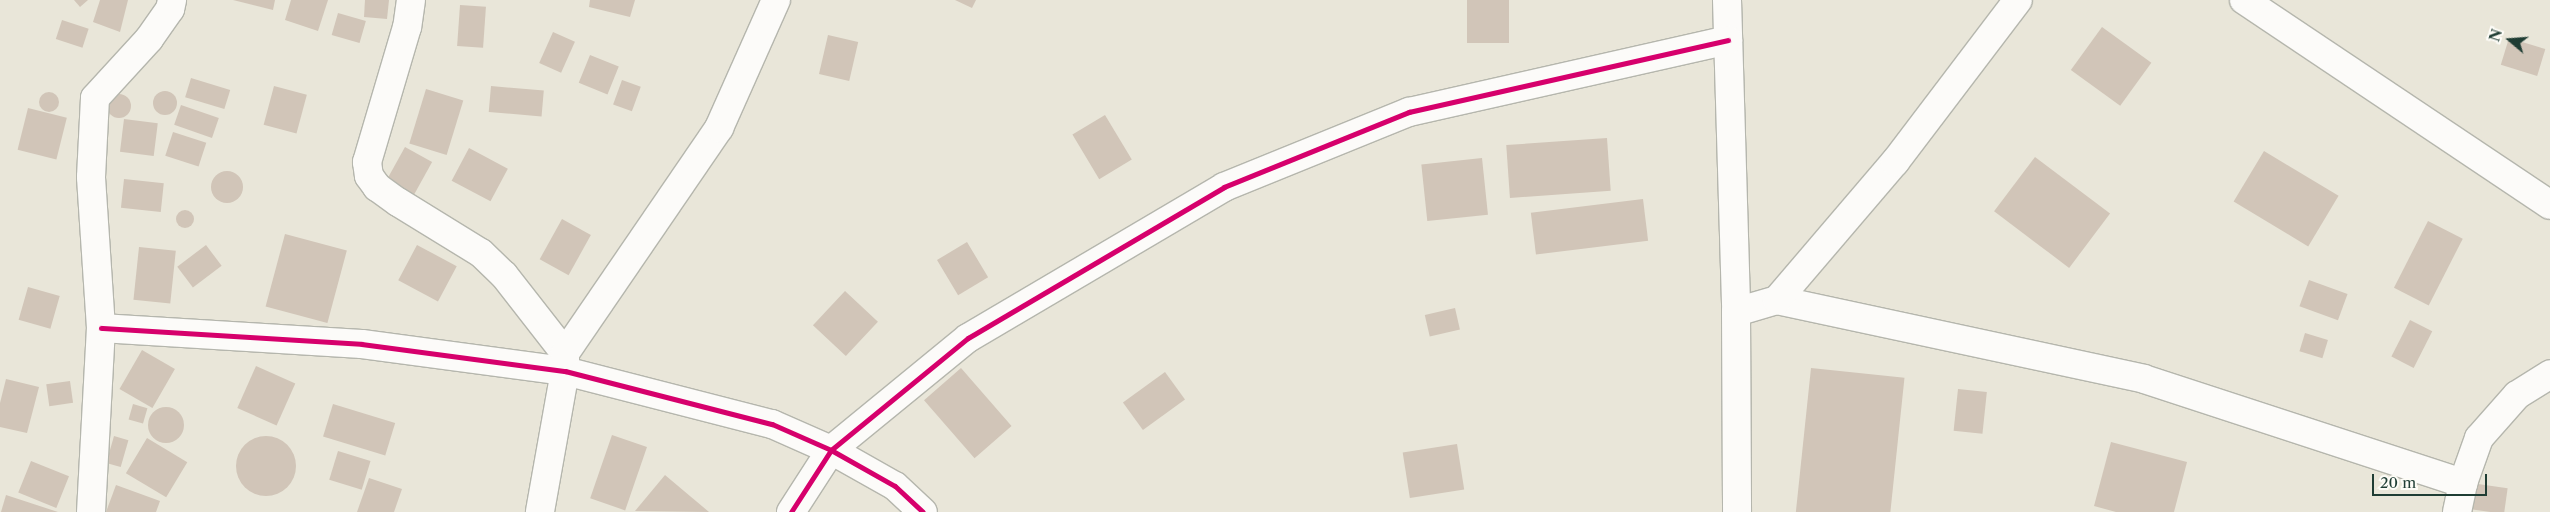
<!DOCTYPE html>
<style>
body{margin:0}
#map{position:relative;width:2550px;height:512px;overflow:hidden;background:#e9e6d9;font-family:"Libre Caslon Text",serif}
div>[style]{position:absolute}
.building>*{inset:0;background:#d1c5b8;transform-origin:0 0}
.round{border-radius:50%}
.roads{filter:drop-shadow(1px 0 #b5b6ad) drop-shadow(-1px 0 #b5b6ad) drop-shadow(0 1px #b5b6ad) drop-shadow(0 -1px #b5b6ad)}
.minor>*{height:28px;margin:-14px;padding:0 14px;transform-origin:14px;border-radius:14px;background:#fcfbf9}
.cycleway>*{height:5px;margin:-2.5px;padding:0 2.5px;transform-origin:2.5px;border-radius:2.5px;background:#d6006c}
span{translate:-50% -50%;white-space:nowrap;text-align:center;line-height:1.15;-webkit-text-stroke:5px #fdfcf7;paint-order:stroke}
.north{position:absolute;left:2485px;top:15px;width:50px;height:50px;-webkit-text-stroke:4px #fdfcf7;paint-order:stroke;rotate:288deg;font-size:14px;font-weight:700;line-height:20px;text-align:center;color:#1f3d34}
.north::after{content:'';display:block;margin:auto;width:18px;height:22px;background:#1f3d34;clip-path:polygon(50% 0,100% 100%,50% 72%,0 100%)}
.scale{position:absolute;left:2372px;top:474px;width:115px;height:22px;box-sizing:border-box;border:2px solid #1f3d34;border-top:0;padding-left:6px;font-size:15px;line-height:18px;white-space:nowrap;color:#1f3d34;-webkit-text-stroke:4px #fdfcf7;paint-order:stroke}
</style>
<div id="map">
<div class="building">
<div style="clip-path:polygon(74px 0,88px 0,80px 7px)"></div>
<div style="clip-path:polygon(100px 0,128px 0,120px 32px,93px 22px)"></div>
<div style="clip-path:polygon(233px 0,275px 0,273px 10px)"></div>
<div style="clip-path:polygon(291px 0,328px 0,318px 31px,285px 20px)"></div>
<div style="clip-path:polygon(365px 0,389px 0,387px 19px,364px 17px)"></div>
<div style="clip-path:polygon(590px 0,635px 0,630px 17px,589px 7px)"></div>
<div style="clip-path:polygon(955px 0,976px 0,972px 8px)"></div>
<div style="left:1467px;top:0;width:42px;height:43px"></div>
<div style="left:460px;top:5px;width:26px;height:41px;rotate:4deg"></div>
<div style="left:338px;top:13px;width:29px;height:23px;rotate:16deg"></div>
<div style="left:62px;top:20px;width:28px;height:20px;rotate:18deg"></div>
<div style="left:2102px;top:27px;width:61px;height:53px;rotate:36deg"></div>
<div style="left:553px;top:32px;width:24px;height:34px;rotate:24deg"></div>
<div style="left:828px;top:35px;width:31px;height:40px;rotate:13deg"></div>
<div style="left:2509px;top:38px;width:38px;height:28px;rotate:17deg"></div>
<div style="left:590px;top:55px;width:31px;height:30px;rotate:22deg"></div>
<div style="left:191px;top:78px;width:41px;height:20px;rotate:17deg"></div>
<div style="left:622px;top:80px;width:20px;height:26px;rotate:20deg"></div>
<div style="left:274px;top:86px;width:34px;height:40px;rotate:15deg"></div>
<div style="left:491px;top:86px;width:53px;height:26px;rotate:5deg"></div>
<div style="left:426px;top:89px;width:39px;height:57px;rotate:17deg"></div>
<div class="round" style="left:153px;top:91px;width:24px;height:24px"></div>
<div class="round" style="left:39px;top:92px;width:20px;height:20px"></div>
<div class="round" style="left:107px;top:94px;width:24px;height:24px"></div>
<div style="left:181px;top:105px;width:40px;height:21px;rotate:19deg"></div>
<div style="left:28px;top:108px;width:40px;height:43px;rotate:14deg"></div>
<div style="left:1105px;top:115px;width:52px;height:38px;rotate:59deg"></div>
<div style="left:124px;top:119px;width:34px;height:33px;rotate:7deg"></div>
<div style="left:173px;top:132px;width:35px;height:25px;rotate:18deg"></div>
<div style="left:1607px;top:138px;width:53px;height:101px;rotate:86deg"></div>
<div style="left:405px;top:147px;width:31px;height:42px;rotate:29deg"></div>
<div style="left:469px;top:148px;width:44px;height:37px;rotate:28deg"></div>
<div style="left:2264px;top:151px;width:87px;height:59px;rotate:31deg"></div>
<div style="left:2035px;top:157px;width:94px;height:68px;rotate:37deg"></div>
<div style="left:1482px;top:158px;width:57px;height:61px;rotate:84deg"></div>
<div class="round" style="left:211px;top:171px;width:32px;height:32px"></div>
<div style="left:124px;top:179px;width:40px;height:29px;rotate:6deg"></div>
<div style="left:1643px;top:199px;width:42px;height:113px;rotate:83deg"></div>
<div class="round" style="left:176px;top:210px;width:18px;height:18px"></div>
<div style="left:562px;top:219px;width:33px;height:46px;rotate:29deg"></div>
<div style="left:2428px;top:221px;width:39px;height:75px;rotate:27deg"></div>
<div style="left:285px;top:234px;width:64px;height:75px;rotate:15deg"></div>
<div style="left:967px;top:242px;width:41px;height:35px;rotate:59deg"></div>
<div style="left:206px;top:245px;width:26px;height:36px;rotate:53deg"></div>
<div style="left:417px;top:245px;width:45px;height:40px;rotate:28deg"></div>
<div style="left:139px;top:247px;width:37px;height:53px;rotate:6deg"></div>
<div style="left:2309px;top:280px;width:41px;height:28px;rotate:20deg"></div>
<div style="left:28px;top:287px;width:33px;height:34px;rotate:16deg"></div>
<div style="left:845px;top:291px;width:45px;height:47px;rotate:43deg"></div>
<div style="left:1455px;top:308px;width:22px;height:31px;rotate:77deg"></div>
<div style="left:2410px;top:320px;width:25px;height:41px;rotate:27deg"></div>
<div style="left:2305px;top:333px;width:24px;height:19px;rotate:17deg"></div>
<div style="left:142px;top:350px;width:38px;height:45px;rotate:30deg"></div>
<div style="left:256px;top:366px;width:43px;height:46px;rotate:24deg"></div>
<div style="left:961px;top:368px;width:77px;height:49px;rotate:49deg"></div>
<div style="left:1811px;top:368px;width:94px;height:145px;rotate:6deg"></div>
<div style="left:1165px;top:372px;width:34px;height:52px;rotate:54deg"></div>
<div style="clip-path:polygon(6px 379px,39px 387px,27px 433px,0 427px,0 403px)"></div>
<div style="left:70px;top:381px;width:22px;height:24px;rotate:82deg"></div>
<div style="left:1958px;top:389px;width:29px;height:42px;rotate:6deg"></div>
<div style="left:133px;top:404px;width:15px;height:16px;rotate:16deg"></div>
<div style="left:333px;top:404px;width:65px;height:34px;rotate:17deg"></div>
<div class="round" style="left:148px;top:407px;width:36px;height:36px"></div>
<div style="left:612px;top:435px;width:37px;height:67px;rotate:19deg"></div>
<div class="round" style="left:236px;top:436px;width:60px;height:60px"></div>
<div style="left:114px;top:436px;width:15px;height:28px;rotate:16deg"></div>
<div style="left:147px;top:438px;width:47px;height:41px;rotate:31deg"></div>
<div style="clip-path:polygon(2111px 442px,2187px 462px,2174px 512px,2116px 512px,2094px 506px)"></div>
<div style="left:1457px;top:444px;width:46px;height:55px;rotate:81deg"></div>
<div style="left:338px;top:451px;width:34px;height:30px;rotate:17deg"></div>
<div style="left:31px;top:461px;width:41px;height:34px;rotate:22deg"></div>
<div style="clip-path:polygon(665px 475px,709px 512px,635px 511px)"></div>
<div style="clip-path:polygon(369px 478px,402px 489px,394px 512px,357px 512px)"></div>
<div style="left:2471px;top:483px;width:37px;height:26px;rotate:8deg"></div>
<div style="clip-path:polygon(116px 485px,160px 501px,156px 512px,106px 512px)"></div>
<div style="clip-path:polygon(6px 495px,58px 512px,1px 512px)"></div>
</div>
<div class="roads">
<div class="minor">
<div style="left:411px;top:0;width:27px;rotate:98deg"></div>
<div style="left:407px;top:27px;width:141px;rotate:106.5deg"></div>
<div style="left:367px;top:162px;width:14px;rotate:82deg"></div>
<div style="left:369px;top:176px;width:14px;rotate:54deg"></div>
<div style="left:377px;top:187px;width:26px;rotate:36deg"></div>
<div style="left:398px;top:202px;width:97px;rotate:31.6deg"></div>
<div style="left:481px;top:253px;width:32px;rotate:44deg"></div>
<div style="left:504px;top:275px;width:99px;rotate:52deg"></div>
<div style="left:565px;top:353px;width:18px;rotate:90deg"></div>
<div style="left:565px;top:371px;width:143px;rotate:100.1deg"></div>
<div style="left:1727px;top:0;width:312px;rotate:88.3deg"></div>
<div style="left:1736px;top:312px;width:200px;rotate:89.7deg"></div>
<div style="left:2244px;top:0;width:368px;rotate:33.8deg"></div>
<div style="left:1777px;top:300px;width:375px;rotate:12.1deg"></div>
<div style="left:2144px;top:379px;width:336px;rotate:18.1deg"></div>
<div style="left:1736px;top:312px;width:43px;rotate:-16.3deg"></div>
<div style="left:1777px;top:300px;width:182px;rotate:-49.5deg"></div>
<div style="left:1895px;top:162px;width:203px;rotate:-52.8deg"></div>
<div style="left:101px;top:328px;width:261px;rotate:3.5deg"></div>
<div style="left:362px;top:344px;width:205px;rotate:7.6deg"></div>
<div style="left:565px;top:371px;width:214px;rotate:14.4deg"></div>
<div style="left:772px;top:424px;width:64px;rotate:23.8deg"></div>
<div style="left:831px;top:450px;width:73px;rotate:29.4deg"></div>
<div style="left:895px;top:486px;width:38px;rotate:43deg"></div>
<div style="left:565px;top:353px;width:273px;rotate:-55.6deg"></div>
<div style="left:719px;top:128px;width:140px;rotate:-66deg"></div>
<div style="left:91px;top:512px;width:184px;rotate:-86.9deg"></div>
<div style="left:101px;top:328px;width:151px;rotate:-93.8deg"></div>
<div style="left:91px;top:177px;width:79px;rotate:-87.1deg"></div>
<div style="left:95px;top:98px;width:80px;rotate:-47.5deg"></div>
<div style="left:149px;top:39px;width:37px;rotate:-55deg"></div>
<div style="left:170px;top:9px;width:9px;rotate:-77deg"></div>
<div style="left:791px;top:512px;width:74px;rotate:-57.2deg"></div>
<div style="left:831px;top:450px;width:177px;rotate:-39.3deg"></div>
<div style="left:968px;top:338px;width:297px;rotate:-30.5deg"></div>
<div style="left:1224px;top:187px;width:200px;rotate:-22.1deg"></div>
<div style="left:1409px;top:112px;width:327px;rotate:-12.7deg"></div>
<div style="left:2457px;top:512px;width:30px;rotate:-78deg"></div>
<div style="left:2463px;top:483px;width:48px;rotate:-70.4deg"></div>
<div style="left:2479px;top:438px;width:57px;rotate:-48.5deg"></div>
<div style="left:2517px;top:395px;width:39px;rotate:-32deg"></div>
</div>
</div>
<div class="cycleway">
<div style="left:101px;top:328px;width:261px;rotate:3.5deg"></div>
<div style="left:362px;top:344px;width:205px;rotate:7.6deg"></div>
<div style="left:565px;top:371px;width:214px;rotate:14.4deg"></div>
<div style="left:772px;top:424px;width:64px;rotate:23.8deg"></div>
<div style="left:831px;top:450px;width:73px;rotate:29.4deg"></div>
<div style="left:895px;top:486px;width:38px;rotate:43deg"></div>
<div style="left:791px;top:512px;width:74px;rotate:-57.2deg"></div>
<div style="left:831px;top:450px;width:177px;rotate:-39.3deg"></div>
<div style="left:968px;top:338px;width:297px;rotate:-30.5deg"></div>
<div style="left:1224px;top:187px;width:200px;rotate:-22.1deg"></div>
<div style="left:1409px;top:112px;width:327px;rotate:-12.7deg"></div>
</div>
<div class="north">N</div>
<div class="scale">20 m</div>
</div>
